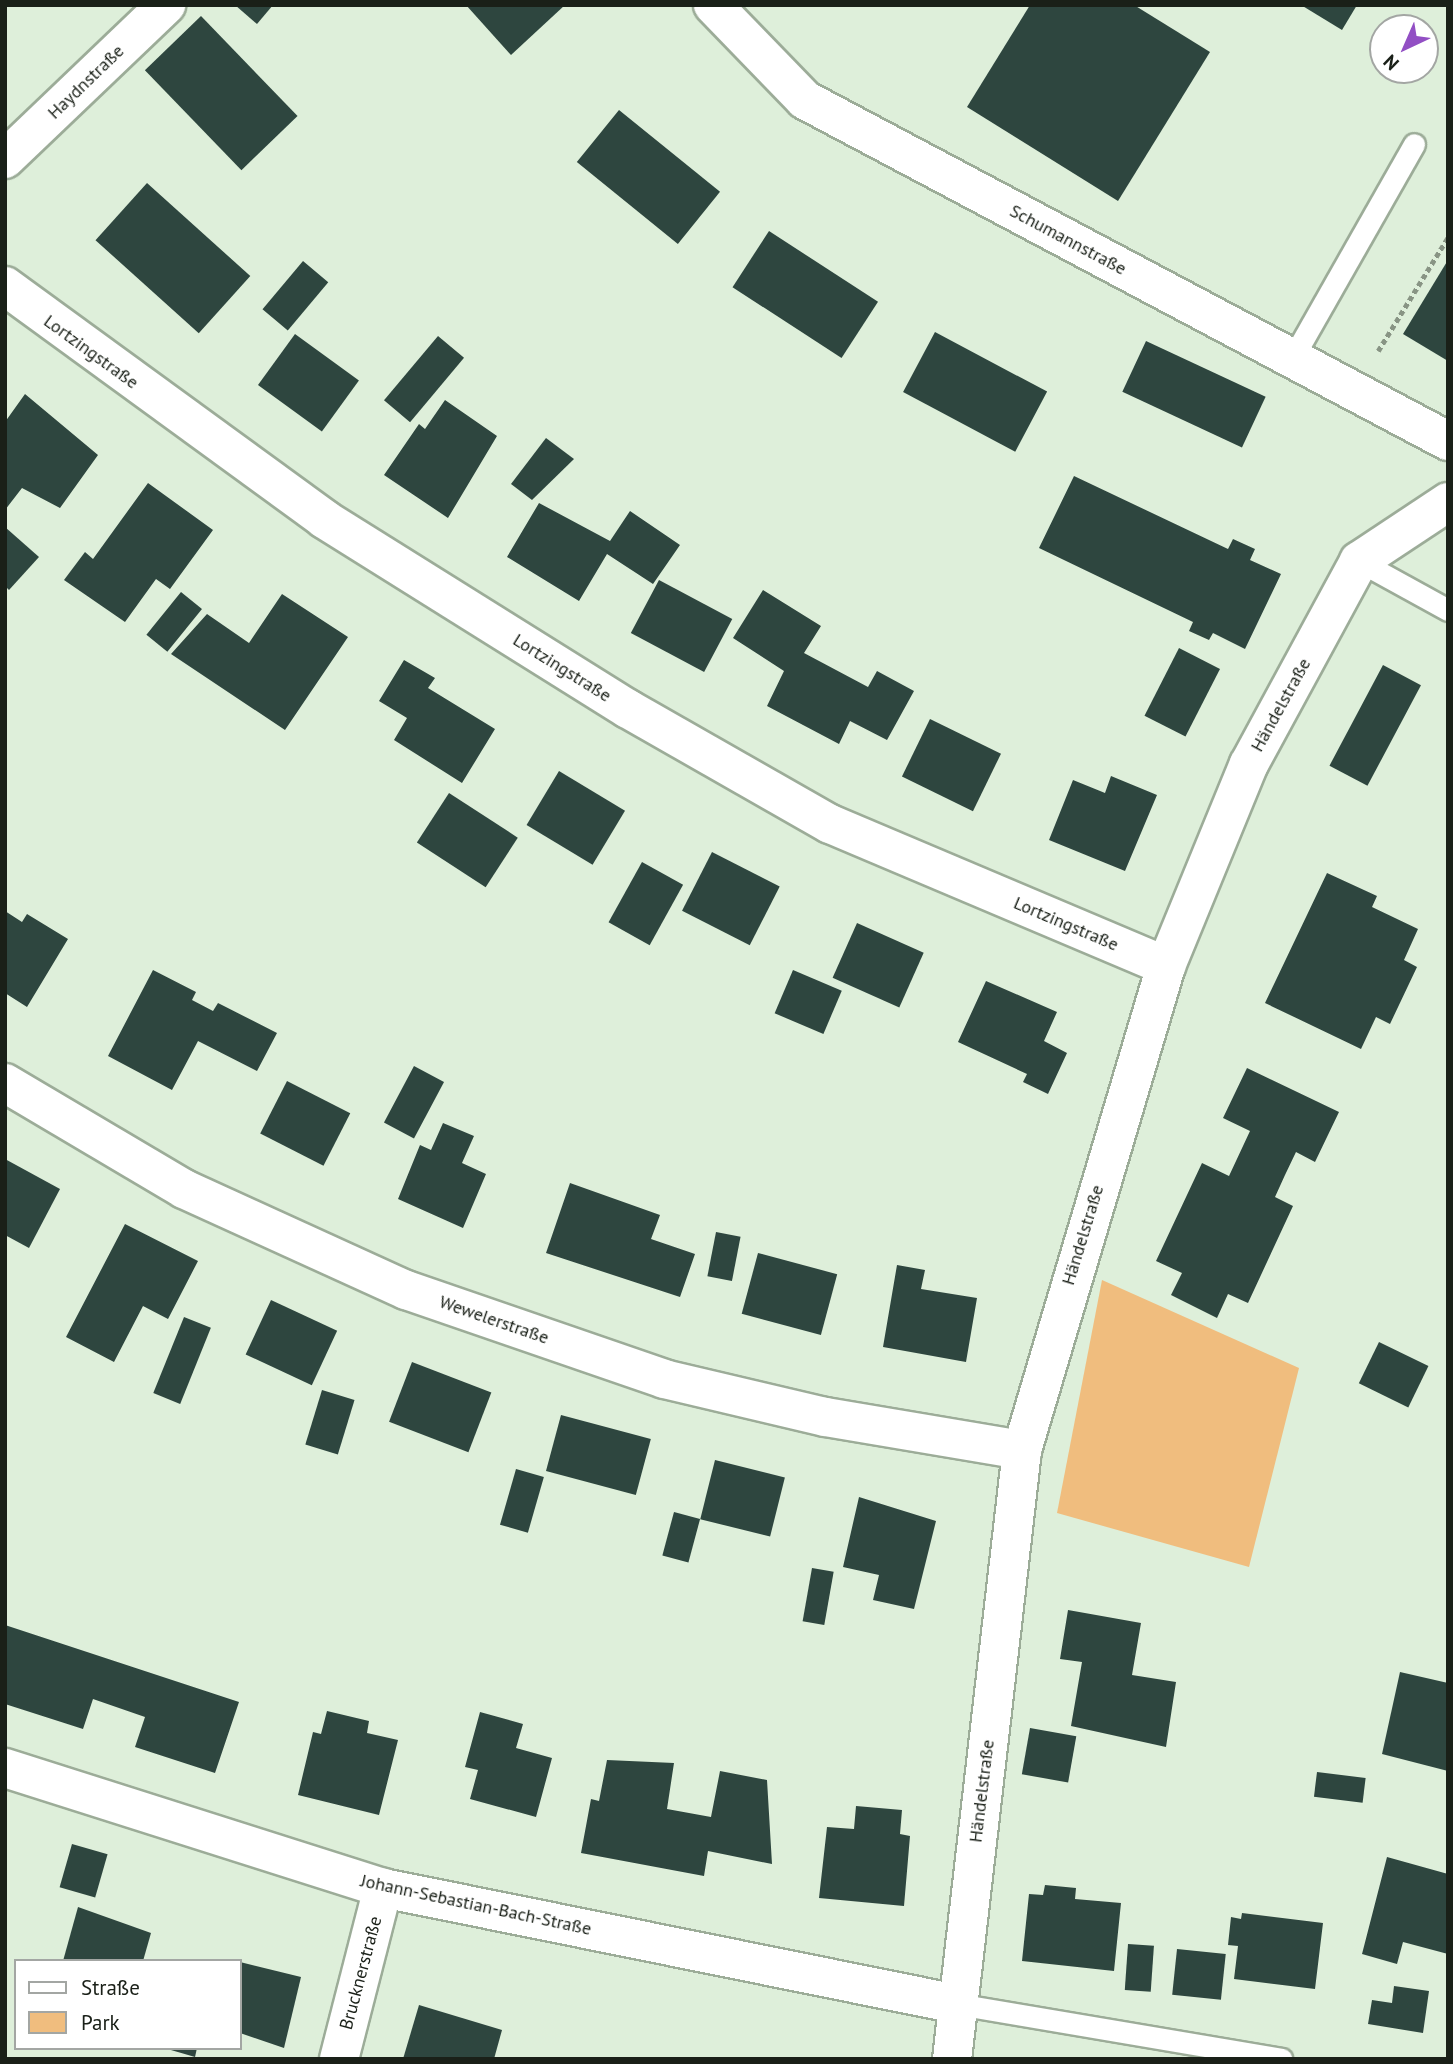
<!DOCTYPE html>
<meta charset="utf-8">
<style>
body{margin:0}
#map{position:relative;width:1453px;height:2064px;overflow:hidden;background:#deefda;font-family:"PT Sans",sans-serif}
div>[style]{position:absolute}
.green>*{inset:0;background:#f0bd7e}
.building>*{inset:0;background:#2e463f;transform-origin:0 0}
.path>*{height:4.5px;margin-top:-2.25px;transform-origin:0;background:repeating-linear-gradient(90deg,#889484 0 5px,transparent 0 8.5px)}
.roads{filter:drop-shadow(2px 0 #9cac98) drop-shadow(-2px 0 #9cac98) drop-shadow(0 2px #9cac98) drop-shadow(0 -2px #9cac98)}
.service>*{height:21px;margin:-10.5px;padding:0 10.5px;transform-origin:10.5px;border-radius:10.5px;background:#fff}
.minor>*{height:38px;margin:-19px;padding:0 19px;transform-origin:19px;border-radius:19px;background:#fff}
span{translate:-50% -50%;white-space:nowrap;text-align:center;line-height:1.15;-webkit-text-stroke:7px #fff;paint-order:stroke}
.street-label{font-size:18px;color:#1a2018}
.frame{position:absolute;inset:0;border:7px solid #1a2018;pointer-events:none}
.legend{position:absolute;left:14px;top:1959px;width:228px;height:91px;box-sizing:border-box;background:#fff;border:2px solid #a3a6a3;margin:0;padding:9px 12px;list-style:none;font-size:21px;color:#1a2018}
.legend li{display:flex;align-items:center;gap:14px;height:35px}
.legend b{width:35px;border:2px solid #a3a6a3}
.north{position:absolute;left:1369px;top:14px;width:70px;height:70px;box-sizing:border-box;background:#fff;border:2px solid #a3a6a3;border-radius:50%;rotate:224deg;font-size:19px;font-weight:700;line-height:28px;text-align:center;color:#1a2018}
.north::after{content:'';display:block;margin:auto;width:24px;height:32px;background:#924fc4;clip-path:polygon(50% 0,100% 100%,50% 72%,0 100%)}
</style>
<div id="map">
<div class="green">
<div style="clip-path:polygon(1102px 1280px,1299px 1368px,1249px 1567px,1057px 1513px)"></div>
</div>
<div class="building">
<div style="clip-path:polygon(235px 5px,273px 5px,257px 24px)"></div>
<div style="clip-path:polygon(466px 5px,565px 5px,511px 55px)"></div>
<div style="clip-path:polygon(1030px 5px,1134px 5px,1210px 52px,1118px 201px,967px 107px)"></div>
<div style="clip-path:polygon(1301px 5px,1357px 5px,1342px 30px)"></div>
<div style="left:201px;top:16px;width:139px;height:78px;rotate:46deg"></div>
<div style="left:619px;top:110px;width:130px;height:67px;rotate:39deg"></div>
<div style="left:147px;top:183px;width:139px;height:77px;rotate:42deg"></div>
<div style="left:769px;top:231px;width:130px;height:67px;rotate:33deg"></div>
<div style="clip-path:polygon(1448px 260px,1448px 361px,1403px 334px)"></div>
<div style="left:303px;top:261px;width:33px;height:63px;rotate:40deg"></div>
<div style="left:935px;top:332px;width:127px;height:68px;rotate:28deg"></div>
<div style="left:295px;top:334px;width:79px;height:63px;rotate:36deg"></div>
<div style="left:438px;top:336px;width:34px;height:84px;rotate:40deg"></div>
<div style="left:1146px;top:341px;width:132px;height:56px;rotate:25deg"></div>
<div style="clip-path:polygon(25px 394px,98px 455px,60px 508px,22px 488px,5px 510px,5px 422px)"></div>
<div style="clip-path:polygon(445px 400px,497px 436px,448px 518px,384px 475px,419px 424px,425px 429px)"></div>
<div style="clip-path:polygon(546px 438px,574px 459px,532px 500px,511px 484px)"></div>
<div style="clip-path:polygon(1074px 476px,1228px 549px,1233px 539px,1255px 549px,1250px 560px,1281px 574px,1245px 649px,1213px 633px,1209px 640px,1189px 631px,1193px 622px,1039px 548px)"></div>
<div style="clip-path:polygon(148px 483px,213px 530px,170px 589px,156px 579px,125px 622px,64px 580px,85px 552px,93px 559px)"></div>
<div style="clip-path:polygon(539px 503px,610px 541px,630px 511px,680px 545px,653px 584px,607px 554px,579px 601px,507px 557px)"></div>
<div style="clip-path:polygon(5px 527px,39px 557px,9px 590px,5px 586px)"></div>
<div style="left:659px;top:580px;width:83px;height:60px;rotate:28deg"></div>
<div style="clip-path:polygon(763px 590px,821px 626px,804px 653px,868px 687px,877px 671px,914px 691px,887px 740px,850px 721px,839px 744px,767px 706px,784px 671px,733px 638px)"></div>
<div style="left:181px;top:592px;width:27px;height:55px;rotate:39deg"></div>
<div style="clip-path:polygon(282px 594px,348px 637px,285px 730px,171px 654px,207px 614px,249px 643px)"></div>
<div style="left:1179px;top:648px;width:46px;height:76px;rotate:27deg"></div>
<div style="clip-path:polygon(404px 660px,435px 678px,428px 688px,495px 729px,462px 783px,394px 740px,407px 718px,379px 701px)"></div>
<div style="left:1383px;top:665px;width:43px;height:114px;rotate:28deg"></div>
<div style="left:930px;top:719px;width:79px;height:64px;rotate:26deg"></div>
<div style="left:559px;top:771px;width:77px;height:63px;rotate:31deg"></div>
<div style="clip-path:polygon(1111px 776px,1157px 795px,1125px 871px,1049px 840px,1073px 780px,1105px 793px)"></div>
<div style="left:449px;top:793px;width:82px;height:59px;rotate:33deg"></div>
<div style="left:712px;top:852px;width:76px;height:66px;rotate:27deg"></div>
<div style="left:642px;top:862px;width:47px;height:69px;rotate:29deg"></div>
<div style="clip-path:polygon(1327px 873px,1377px 896px,1372px 907px,1418px 929px,1404px 960px,1417px 967px,1390px 1024px,1376px 1017px,1361px 1049px,1265px 1003px)"></div>
<div style="clip-path:polygon(5px 911px,22px 922px,27px 914px,68px 939px,27px 1007px,5px 993px)"></div>
<div style="left:857px;top:923px;width:73px;height:60px;rotate:24deg"></div>
<div style="clip-path:polygon(153px 970px,196px 992px,192px 1000px,213px 1011px,218px 1003px,277px 1033px,257px 1071px,198px 1041px,172px 1090px,108px 1056px)"></div>
<div style="left:793px;top:970px;width:53px;height:47px;rotate:23deg"></div>
<div style="clip-path:polygon(986px 981px,1057px 1012px,1044px 1041px,1067px 1053px,1048px 1094px,1023px 1082px,1027px 1074px,958px 1042px)"></div>
<div style="left:414px;top:1066px;width:34px;height:64px;rotate:28deg"></div>
<div style="clip-path:polygon(1247px 1068px,1339px 1112px,1315px 1162px,1296px 1152px,1285px 1175px,1275px 1197px,1293px 1206px,1248px 1303px,1228px 1294px,1217px 1318px,1171px 1295px,1182px 1273px,1156px 1261px,1202px 1163px,1229px 1176px,1250px 1131px,1223px 1118px)"></div>
<div style="left:287px;top:1081px;width:71px;height:59px;rotate:27deg"></div>
<div style="clip-path:polygon(443px 1123px,474px 1136px,462px 1163px,486px 1174px,463px 1228px,398px 1199px,420px 1145px,431px 1150px)"></div>
<div style="clip-path:polygon(5px 1159px,60px 1189px,29px 1248px,5px 1235px)"></div>
<div style="clip-path:polygon(570px 1183px,660px 1215px,651px 1239px,695px 1254px,680px 1297px,546px 1253px)"></div>
<div style="clip-path:polygon(125px 1224px,198px 1261px,168px 1319px,143px 1306px,114px 1362px,66px 1337px)"></div>
<div style="left:716px;top:1232px;width:25px;height:45px;rotate:11deg"></div>
<div style="left:758px;top:1253px;width:82px;height:63px;rotate:15deg"></div>
<div style="clip-path:polygon(897px 1265px,925px 1270px,921px 1289px,977px 1298px,966px 1362px,883px 1347px)"></div>
<div style="left:271px;top:1300px;width:73px;height:60px;rotate:25deg"></div>
<div style="left:184px;top:1317px;width:29px;height:82px;rotate:22deg"></div>
<div style="left:1379px;top:1342px;width:55px;height:46px;rotate:26deg"></div>
<div style="left:412px;top:1362px;width:85px;height:64px;rotate:21deg"></div>
<div style="left:322px;top:1390px;width:34px;height:57px;rotate:17deg"></div>
<div style="left:561px;top:1415px;width:93px;height:58px;rotate:15deg"></div>
<div style="left:715px;top:1460px;width:72px;height:61px;rotate:14deg"></div>
<div style="left:516px;top:1469px;width:29px;height:58px;rotate:16deg"></div>
<div style="clip-path:polygon(859px 1497px,936px 1521px,914px 1609px,873px 1600px,879px 1575px,843px 1567px)"></div>
<div style="left:674px;top:1512px;width:27px;height:45px;rotate:15deg"></div>
<div style="left:812px;top:1568px;width:22px;height:54px;rotate:10deg"></div>
<div style="clip-path:polygon(1068px 1610px,1141px 1623px,1132px 1675px,1176px 1682px,1166px 1747px,1071px 1726px,1082px 1662px,1060px 1659px)"></div>
<div style="clip-path:polygon(5px 1625px,239px 1702px,215px 1773px,135px 1747px,145px 1717px,93px 1699px,83px 1729px,5px 1704px)"></div>
<div style="clip-path:polygon(1400px 1672px,1448px 1683px,1448px 1771px,1382px 1754px)"></div>
<div style="clip-path:polygon(327px 1711px,369px 1721px,367px 1733px,398px 1740px,379px 1815px,298px 1795px,313px 1732px,321px 1734px)"></div>
<div style="clip-path:polygon(480px 1712px,523px 1724px,516px 1748px,552px 1758px,536px 1817px,470px 1799px,478px 1770px,465px 1767px)"></div>
<div style="left:1030px;top:1728px;width:47px;height:47px;rotate:10deg"></div>
<div style="clip-path:polygon(607px 1760px,674px 1763px,667px 1809px,711px 1817px,720px 1771px,767px 1780px,772px 1864px,708px 1851px,704px 1876px,581px 1853px,591px 1799px,599px 1801px)"></div>
<div style="left:1317px;top:1772px;width:49px;height:25px;rotate:7deg"></div>
<div style="clip-path:polygon(856px 1806px,902px 1810px,900px 1834px,910px 1836px,904px 1906px,819px 1898px,827px 1827px,854px 1829px)"></div>
<div style="left:72px;top:1844px;width:37px;height:45px;rotate:16deg"></div>
<div style="clip-path:polygon(1387px 1857px,1448px 1874px,1448px 1954px,1403px 1942px,1397px 1964px,1362px 1954px)"></div>
<div style="clip-path:polygon(1045px 1885px,1076px 1888px,1075px 1899px,1121px 1903px,1114px 1971px,1022px 1961px,1029px 1894px,1043px 1895px)"></div>
<div style="clip-path:polygon(78px 1907px,151px 1933px,143px 1961px,63px 1961px)"></div>
<div style="clip-path:polygon(1242px 1913px,1323px 1923px,1315px 1989px,1234px 1979px,1238px 1946px,1228px 1945px,1231px 1917px,1241px 1919px)"></div>
<div style="left:1128px;top:1944px;width:26px;height:46px;rotate:4deg"></div>
<div style="left:1177px;top:1949px;width:49px;height:46px;rotate:6deg"></div>
<div style="clip-path:polygon(240px 1962px,301px 1977px,284px 2048px,240px 2033px)"></div>
<div style="clip-path:polygon(1394px 1986px,1429px 1991px,1423px 2033px,1368px 2024px,1372px 2000px,1392px 2003px)"></div>
<div style="clip-path:polygon(419px 2005px,502px 2030px,494px 2059px,403px 2059px)"></div>
<div style="clip-path:polygon(164px 2048px,197px 2048px,195px 2057px)"></div>
</div>
<div class="path">
<div style="left:1378px;top:351px;width:134px;rotate:-58.4deg"></div>
</div>
<div class="roads">
<div class="service">
<div style="left:1292px;top:359px;width:247px;rotate:-60.4deg"></div>
<div style="left:1359px;top:561px;width:102px;rotate:28.8deg"></div>
<div style="left:957px;top:2004px;width:329px;rotate:9.6deg"></div>
</div>
<div class="minor">
<div style="left:713px;top:5px;width:132px;rotate:45.9deg"></div>
<div style="left:805px;top:100px;width:728px;rotate:27.94deg"></div>
<div style="left:5px;top:159px;width:223px;rotate:-43.7deg"></div>
<div style="left:5px;top:286px;width:395px;rotate:36.1deg"></div>
<div style="left:324px;top:519px;width:358px;rotate:32deg"></div>
<div style="left:628px;top:709px;width:232px;rotate:29.7deg"></div>
<div style="left:830px;top:824px;width:365px;rotate:22.9deg"></div>
<div style="left:5px;top:1083px;width:208px;rotate:30.6deg"></div>
<div style="left:184px;top:1189px;width:244px;rotate:24.5deg"></div>
<div style="left:406px;top:1290px;width:273px;rotate:19deg"></div>
<div style="left:664px;top:1379px;width:165px;rotate:13.3deg"></div>
<div style="left:825px;top:1417px;width:200px;rotate:9.5deg"></div>
<div style="left:5px;top:1768px;width:397px;rotate:17.6deg"></div>
<div style="left:383px;top:1888px;width:586px;rotate:11.43deg"></div>
<div style="left:339px;top:2059px;width:177px;rotate:-75.6deg"></div>
<div style="left:952px;top:2059px;width:613px;rotate:-83.44deg"></div>
<div style="left:1022px;top:1450px;width:505px;rotate:-73.43deg"></div>
<div style="left:1166px;top:966px;width:218px;rotate:-67.7deg"></div>
<div style="left:1249px;top:764px;width:231px;rotate:-61.5deg"></div>
<div style="left:1359px;top:561px;width:107px;rotate:-33.5deg"></div>
</div>
</div>
<div class="street-label">
<span style="left:86px;top:82px;rotate:-44deg">Haydnstraße</span>
<span style="left:1068px;top:240px;rotate:28deg">Schumannstraße</span>
<span style="left:91px;top:352px;rotate:36deg">Lortzingstraße</span>
<span style="left:562px;top:668px;rotate:32deg">Lortzingstraße</span>
<span style="left:1281px;top:705px;rotate:-61deg">Händelstraße</span>
<span style="left:1066px;top:924px;rotate:23deg">Lortzingstraße</span>
<span style="left:1083px;top:1235px;rotate:-73deg">Händelstraße</span>
<span style="left:494px;top:1320px;rotate:19deg">Wewelerstraße</span>
<span style="left:982px;top:1791px;rotate:-83deg">Händelstraße</span>
<span style="left:476px;top:1905px;rotate:12deg">Johann-Sebastian-Bach-Straße</span>
<span style="left:361px;top:1973px;rotate:-75deg">Brucknerstraße</span>
</div>
<div class="frame"></div>
<ul class="legend">
<li><b style="height:9px;background:#fff"></b>Straße</li>
<li><b style="height:19px;background:#f0bd7e"></b>Park</li>
</ul>
<div class="north">N</div>
</div>
